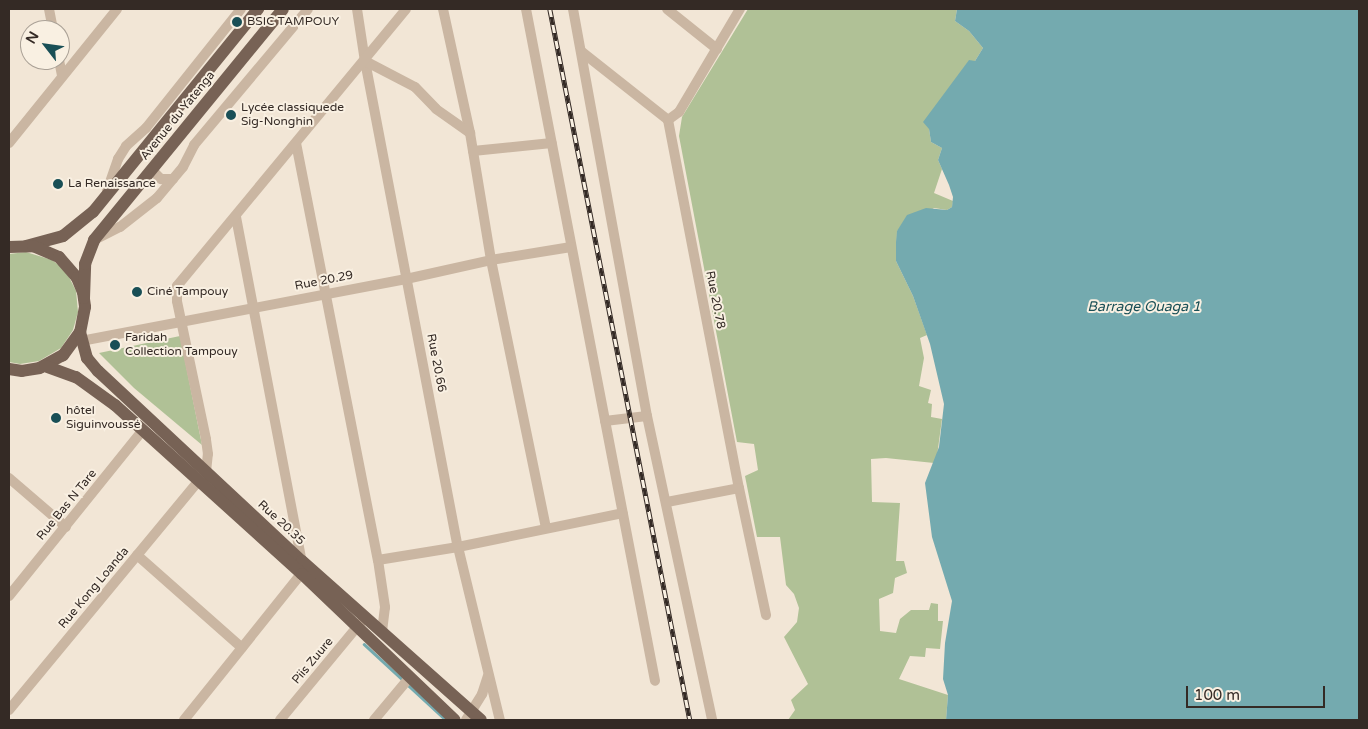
<!DOCTYPE html>
<meta charset="utf-8">
<style>
body{margin:0}
#map{position:relative;width:1368px;height:729px;overflow:hidden;background:#f2e6d6;font-family:"Varela Round",sans-serif}
div>[style]{position:absolute}
.green>*{inset:0;background:#b0c196}
.water>*{inset:0;background:#74aaaf}
.stream>*{height:2.5px;margin:-1.25px;padding:0 1.25px;transform-origin:1.25px;border-radius:1.25px;background:#74aaaf}
.minor>*{height:10px;margin:-5px;padding:0 5px;transform-origin:5px;border-radius:5px;background:#cab6a2}
.major>*{height:12px;margin:-6px;padding:0 6px;transform-origin:6px;border-radius:6px;background:#776255}
.rail>*{height:4.5px;margin-top:-2.25px;transform-origin:0;background:repeating-linear-gradient(90deg,#f9f0e2 0 8px,#342a25 0 16px);box-sizing:border-box;border-block:1px solid #342a25}
.dots>*{width:14px;height:14px;translate:-50% -50%;box-sizing:border-box;border:2px solid #f9f0e2;border-radius:50%}
span{translate:-50% -50%;white-space:nowrap;text-align:center;line-height:1.15;-webkit-text-stroke:4px #f9f0e2;paint-order:stroke}
.poi-label{font-size:12px;color:#342a25}
.left{translate:0 -50%;text-align:left}
.street-label{font-size:12px;color:#342a25}
.water-label{font-size:14px;color:#194f56;font-style:italic}
.frame{position:absolute;inset:0;border:10px solid #342a25;pointer-events:none}
.north{position:absolute;left:20px;top:20px;width:50px;height:50px;box-sizing:border-box;background:#f9f0e2;border:1px solid #aaa196;border-radius:50%;rotate:300deg;font-size:14px;font-weight:700;line-height:20px;text-align:center;color:#342a25}
.north::after{content:'';display:block;margin:auto;width:18px;height:22px;background:#194f56;clip-path:polygon(50% 0,100% 100%,50% 72%,0 100%)}
.scale{position:absolute;left:1186px;top:686px;width:139px;height:22px;box-sizing:border-box;border:2px solid #342a25;border-top:0;padding-left:6px;font-size:15px;line-height:18px;white-space:nowrap;color:#342a25;-webkit-text-stroke:4px #f9f0e2;paint-order:stroke}
</style>
<div id="map">
<div class="green">
<div style="clip-path:polygon(748px 9px,957px 9px,955px 21px,969px 31px,983px 48px,975px 61px,969px 61px,943px 98px,929px 129px,931px 142px,942px 148px,938px 160px,942px 169px,934px 193px,953px 201px,952px 207px,947px 210px,934px 208px,897px 231px,896px 261px,913px 296px,927px 335px,920px 338px,924px 358px,919px 386px,931px 390px,928px 403px,932px 404px,931px 417px,942px 419px,937px 456px,934px 463px,886px 458px,871px 459px,872px 502px,900px 503px,896px 561px,904px 561px,907px 573px,895px 578px,893px 593px,879px 599px,880px 631px,896px 633px,900px 619px,911px 610px,929px 610px,931px 603px,938px 604px,938px 621px,943px 621px,940px 649px,926px 648px,925px 657px,910px 656px,899px 679px,948px 695px,946px 720px,788px 720px,795px 710px,791px 700px,808px 684px,784px 637px,797px 622px,799px 608px,794px 594px,786px 585px,780px 537px,757px 537px,745px 476px,758px 470px,754px 444px,737px 442px,679px 136px,682px 117px)"></div>
<div style="clip-path:polygon(26px 252px,52px 260px,60px 266px,69px 277px,76px 291px,78px 312px,73px 330px,61px 348px,39px 361px,20px 364px,9px 362px,9px 254px)"></div>
<div style="clip-path:polygon(180px 336px,202px 445px,134px 388px,99px 353px)"></div>
</div>
<div class="water">
<div style="clip-path:polygon(957px 9px,1359px 9px,1359px 720px,946px 720px,948px 695px,943px 679px,945px 643px,952px 601px,932px 537px,925px 483px,939px 447px,944px 404px,930px 344px,913px 296px,896px 261px,896px 242px,897px 231px,907px 215px,926px 208px,947px 210px,952px 207px,953px 197px,949px 185px,938px 160px,942px 148px,931px 142px,929px 129px,923px 122px,969px 60px,975px 61px,983px 48px,969px 31px,955px 21px)"></div>
</div>
<div class="stream">
<div style="left:364px;top:644px;width:53px;rotate:42.7deg"></div>
<div style="left:407px;top:684px;width:53px;rotate:42.7deg"></div>
</div>
<div class="minor">
<div style="left:49px;top:9px;width:21px;rotate:79deg"></div>
<div style="left:357px;top:9px;width:53px;rotate:81.3deg"></div>
<div style="left:365px;top:61px;width:495px;rotate:79.2deg"></div>
<div style="left:458px;top:547px;width:178px;rotate:76.4deg"></div>
<div style="left:443px;top:9px;width:127px;rotate:77.7deg"></div>
<div style="left:470px;top:133px;width:129px;rotate:80.6deg"></div>
<div style="left:491px;top:260px;width:273px;rotate:78.4deg"></div>
<div style="left:526px;top:9px;width:684px;rotate:79.13deg"></div>
<div style="left:573px;top:9px;width:414px;rotate:79.7deg"></div>
<div style="left:647px;top:416px;width:311px;rotate:77.9deg"></div>
<div style="left:667px;top:9px;width:64px;rotate:38.7deg"></div>
<div style="left:582px;top:52px;width:110px;rotate:38.3deg"></div>
<div style="left:59px;top:60px;width:15px;rotate:79deg"></div>
<div style="left:365px;top:61px;width:56px;rotate:27.5deg"></div>
<div style="left:415px;top:87px;width:30px;rotate:46deg"></div>
<div style="left:436px;top:109px;width:42px;rotate:35.2deg"></div>
<div style="left:668px;top:120px;width:375px;rotate:79.1deg"></div>
<div style="left:739px;top:488px;width:130px;rotate:78deg"></div>
<div style="left:668px;top:120px;width:14px;rotate:-36deg"></div>
<div style="left:679px;top:112px;width:120px;rotate:-59.4deg"></div>
<div style="left:9px;top:143px;width:172px;rotate:-51.1deg"></div>
<div style="left:296px;top:143px;width:425px;rotate:78.9deg"></div>
<div style="left:378px;top:560px;width:48px;rotate:81.5deg"></div>
<div style="left:385px;top:607px;width:25px;rotate:97deg"></div>
<div style="left:473px;top:151px;width:79px;rotate:-5.8deg"></div>
<div style="left:152px;top:170px;width:13px;rotate:45deg"></div>
<div style="left:161px;top:179px;width:12px"></div>
<div style="left:107px;top:191px;width:34px;rotate:-71deg"></div>
<div style="left:118px;top:159px;width:15px;rotate:-58deg"></div>
<div style="left:126px;top:146px;width:27px;rotate:-42deg"></div>
<div style="left:146px;top:128px;width:152px;rotate:-51.4deg"></div>
<div style="left:236px;top:217px;width:351px;rotate:79.2deg"></div>
<div style="left:96px;top:239px;width:27px;rotate:-27deg"></div>
<div style="left:120px;top:227px;width:47px;rotate:-38.1deg"></div>
<div style="left:157px;top:198px;width:40px;rotate:-50deg"></div>
<div style="left:183px;top:167px;width:25px;rotate:-63deg"></div>
<div style="left:194px;top:145px;width:177px;rotate:-50deg"></div>
<div style="left:81px;top:341px;width:331px;rotate:-10.8deg"></div>
<div style="left:406px;top:279px;width:87px;rotate:-12.6deg"></div>
<div style="left:491px;top:260px;width:81px;rotate:-9.2deg"></div>
<div style="left:605px;top:421px;width:42px;rotate:-6.8deg"></div>
<div style="left:9px;top:478px;width:75px;rotate:40.7deg"></div>
<div style="left:667px;top:502px;width:73px;rotate:-11deg"></div>
<div style="left:137px;top:555px;width:140px;rotate:41.5deg"></div>
<div style="left:378px;top:560px;width:81px;rotate:-9.2deg"></div>
<div style="left:458px;top:547px;width:168px;rotate:-11.6deg"></div>
<div style="left:9px;top:596px;width:213px;rotate:-51.1deg"></div>
<div style="left:9px;top:710px;width:309px;rotate:-50.4deg"></div>
<div style="left:206px;top:472px;width:18px;rotate:-84deg"></div>
<div style="left:208px;top:454px;width:15px;rotate:-98deg"></div>
<div style="left:206px;top:439px;width:141px;rotate:-101.9deg"></div>
<div style="left:177px;top:301px;width:15px;rotate:-90deg"></div>
<div style="left:177px;top:286px;width:359px;rotate:-50.4deg"></div>
<div style="left:184px;top:720px;width:193px;rotate:-51.3deg"></div>
<div style="left:280px;top:720px;width:129px;rotate:-50.4deg"></div>
<div style="left:374px;top:720px;width:56px;rotate:-50.1deg"></div>
<div style="left:466px;top:720px;width:31px;rotate:-58deg"></div>
<div style="left:482px;top:694px;width:19px;rotate:-72deg"></div>
</div>
<div class="major">
<div style="left:26px;top:246px;width:38px;rotate:-15deg"></div>
<div style="left:63px;top:236px;width:38px;rotate:-39deg"></div>
<div style="left:93px;top:212px;width:262px;rotate:-50.9deg"></div>
<div style="left:9px;top:247px;width:24px;rotate:-2deg"></div>
<div style="left:33px;top:246px;width:28px;rotate:23deg"></div>
<div style="left:59px;top:257px;width:28px;rotate:49deg"></div>
<div style="left:77px;top:278px;width:15px;rotate:67deg"></div>
<div style="left:83px;top:292px;width:15px;rotate:82deg"></div>
<div style="left:85px;top:307px;width:25px;rotate:101deg"></div>
<div style="left:80px;top:332px;width:29px;rotate:126deg"></div>
<div style="left:63px;top:355px;width:26px;rotate:151deg"></div>
<div style="left:40px;top:368px;width:18px;rotate:171deg"></div>
<div style="left:22px;top:371px;width:13px;rotate:-171deg"></div>
<div style="left:84px;top:298px;width:34px;rotate:-88deg"></div>
<div style="left:85px;top:264px;width:26px;rotate:-69deg"></div>
<div style="left:94px;top:240px;width:298px;rotate:-50.7deg"></div>
<div style="left:80px;top:332px;width:27px;rotate:75deg"></div>
<div style="left:87px;top:358px;width:17px;rotate:50deg"></div>
<div style="left:98px;top:371px;width:279px;rotate:43deg"></div>
<div style="left:302px;top:561px;width:239px;rotate:41.6deg"></div>
<div style="left:45px;top:366px;width:33px;rotate:20deg"></div>
<div style="left:76px;top:377px;width:48px;rotate:35.7deg"></div>
<div style="left:115px;top:405px;width:252px;rotate:42.1deg"></div>
<div style="left:302px;top:574px;width:211px;rotate:43.7deg"></div>
</div>
<div class="rail">
<div style="left:550px;top:9px;width:725px;rotate:78.86deg"></div>
</div>
<div class="dots">
<div style="left:237px;top:22px;background:#194f56"></div>
<div style="left:231px;top:115px;background:#194f56"></div>
<div style="left:58px;top:184px;background:#194f56"></div>
<div style="left:137px;top:292px;background:#194f56"></div>
<div style="left:115px;top:345px;background:#194f56"></div>
<div style="left:56px;top:418px;background:#194f56"></div>
</div>
<div class="poi-label">
<span class="left" style="left:247px;top:22px">BSIC TAMPOUY</span>
<span class="left" style="left:241px;top:115px">Lycée classiquede<br>Sig-Nonghin</span>
<span class="left" style="left:68px;top:184px">La Renaissance</span>
<span class="left" style="left:147px;top:292px">Ciné Tampouy</span>
<span class="left" style="left:125px;top:345px">Faridah<br>Collection Tampouy</span>
<span class="left" style="left:66px;top:418px">hôtel<br>Siguinvoussé</span>
</div>
<div class="street-label">
<span style="left:178px;top:116px;rotate:-51deg">Avenue du Yatenga</span>
<span style="left:324px;top:281px;rotate:-11deg">Rue 20.29</span>
<span style="left:715px;top:300px;rotate:79deg">Rue 20.78</span>
<span style="left:436px;top:363px;rotate:79deg">Rue 20.66</span>
<span style="left:67px;top:505px;rotate:-51deg">Rue Bas N Tare</span>
<span style="left:281px;top:523px;rotate:43deg">Rue 20.35</span>
<span style="left:94px;top:588px;rotate:-50deg">Rue Kong Loanda</span>
<span style="left:313px;top:661px;rotate:-50deg">Piis Zuure</span>
</div>
<div class="water-label">
<span style="left:1144px;top:307px">Barrage Ouaga 1</span>
</div>
<div class="frame"></div>
<div class="north">N</div>
<div class="scale">100 m</div>
</div>
